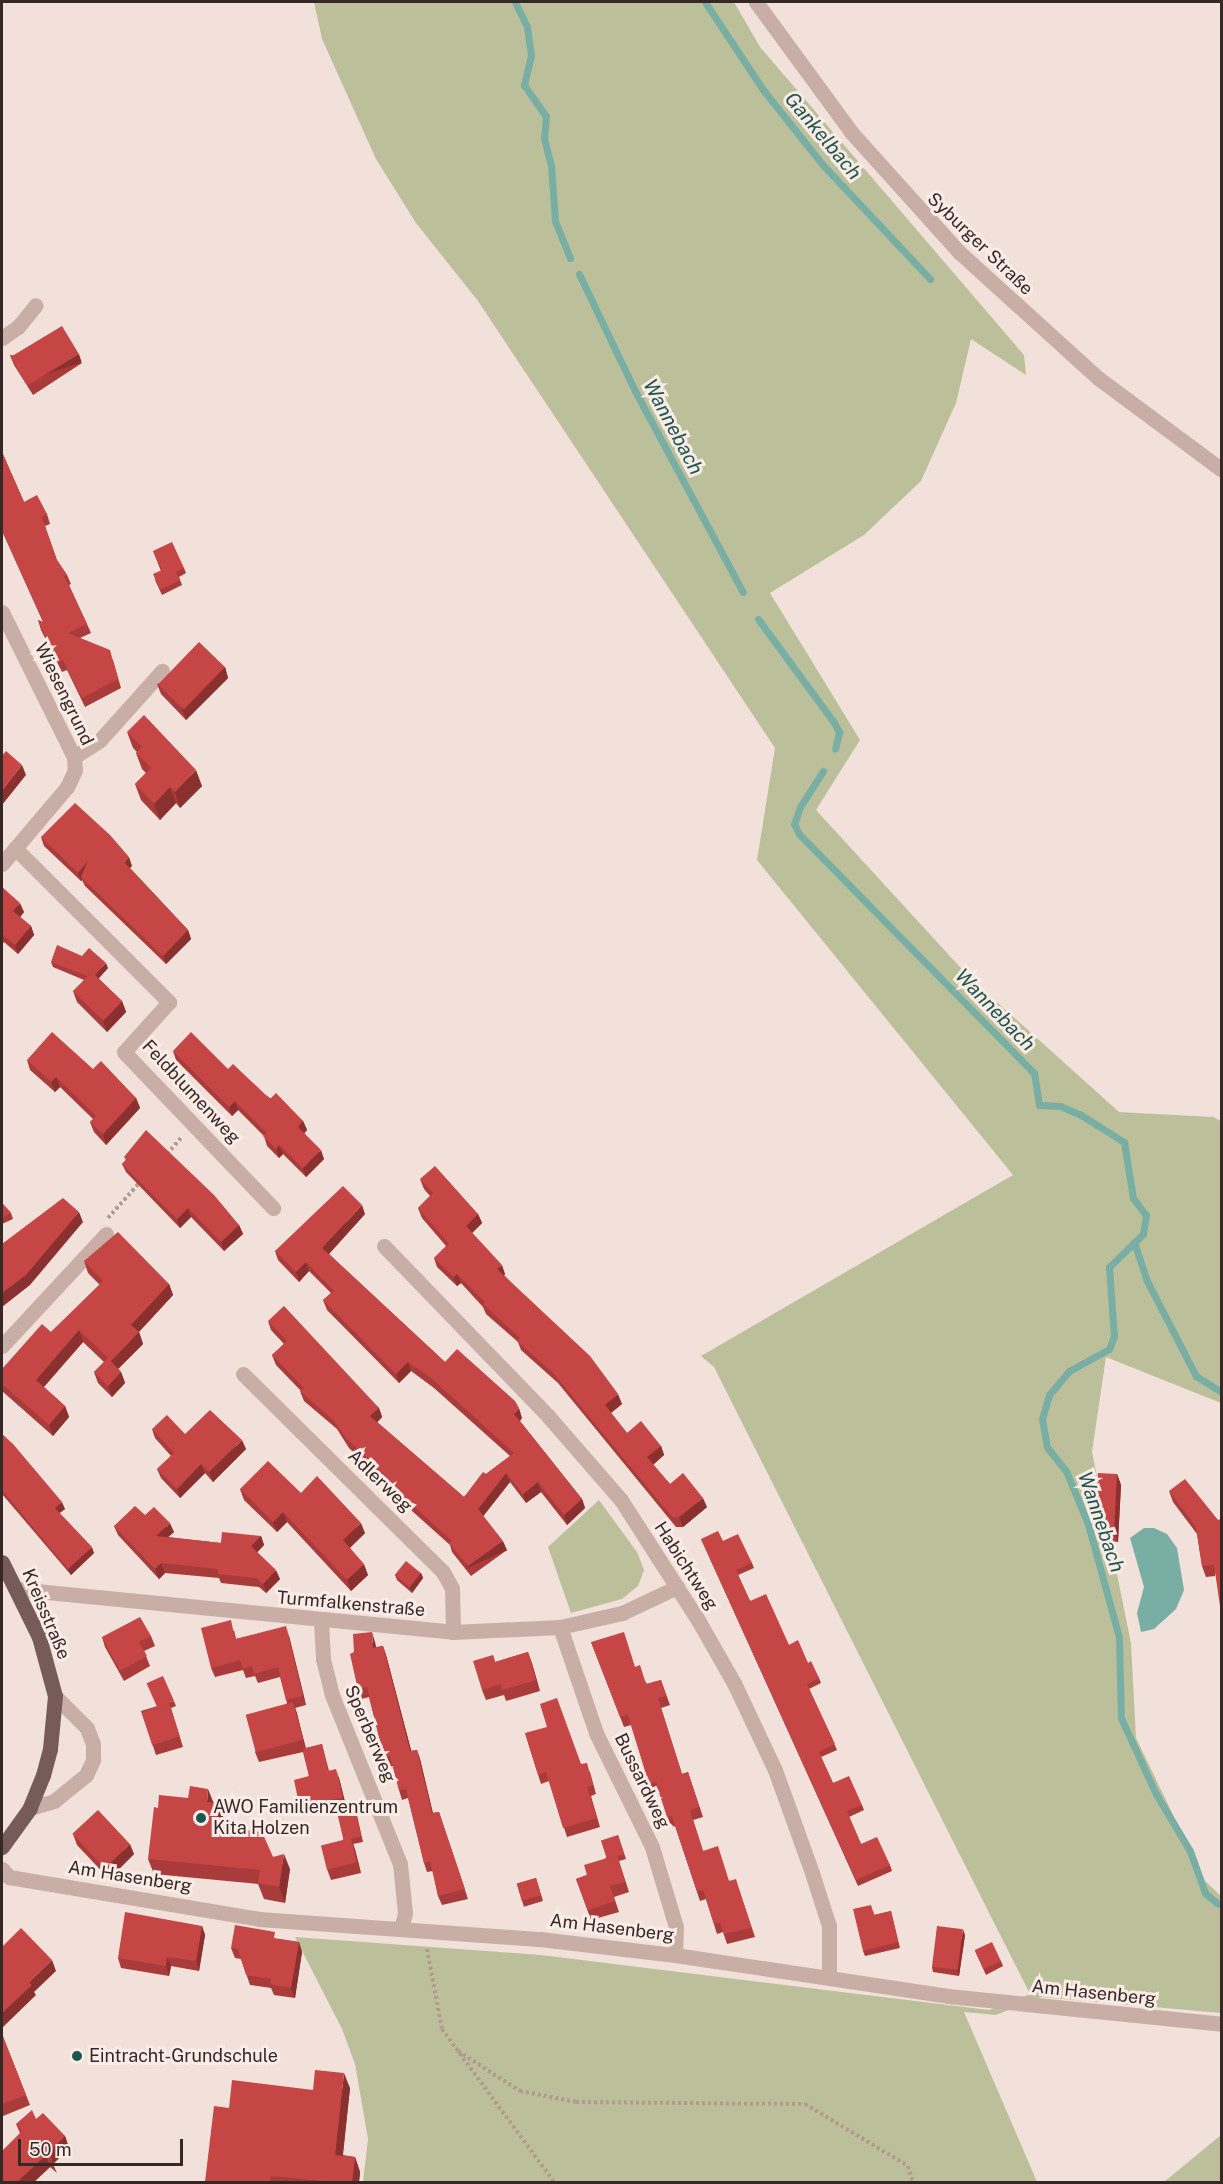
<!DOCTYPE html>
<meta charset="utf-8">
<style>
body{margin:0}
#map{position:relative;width:1223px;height:2184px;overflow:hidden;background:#f1e1da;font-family:"Public Sans",sans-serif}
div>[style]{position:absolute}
.green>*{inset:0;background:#bcc09a}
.water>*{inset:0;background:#79aea4}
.stream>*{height:7px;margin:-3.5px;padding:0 3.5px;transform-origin:3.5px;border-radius:3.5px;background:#79aea4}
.path>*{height:4px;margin-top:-2px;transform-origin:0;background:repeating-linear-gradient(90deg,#b59890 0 3px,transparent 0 6px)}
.minor>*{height:15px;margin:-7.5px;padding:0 7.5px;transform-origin:7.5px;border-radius:7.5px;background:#c9aea6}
.major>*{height:15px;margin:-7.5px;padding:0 7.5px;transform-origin:7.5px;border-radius:7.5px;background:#775b58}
.wall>*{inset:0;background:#a93c3a;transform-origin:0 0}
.shaded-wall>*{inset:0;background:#8a3130;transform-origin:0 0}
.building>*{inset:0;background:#c54644;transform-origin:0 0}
.dots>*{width:16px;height:16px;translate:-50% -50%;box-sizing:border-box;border:3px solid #f9ece6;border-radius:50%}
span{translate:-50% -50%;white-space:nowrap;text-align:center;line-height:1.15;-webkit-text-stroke:6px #f9ece6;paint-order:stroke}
.street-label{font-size:18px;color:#352827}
.poi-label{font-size:18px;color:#352827}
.left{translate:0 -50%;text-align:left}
.water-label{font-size:20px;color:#1d564d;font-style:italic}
.frame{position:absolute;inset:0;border:3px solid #352827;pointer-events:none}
.scale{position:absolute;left:18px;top:2139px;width:165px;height:27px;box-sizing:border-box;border:3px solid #352827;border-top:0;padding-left:8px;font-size:18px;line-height:21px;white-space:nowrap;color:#352827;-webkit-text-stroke:4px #f9ece6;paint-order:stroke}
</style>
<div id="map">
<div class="green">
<div style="clip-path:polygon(314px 2px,734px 2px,760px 47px,1024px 355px,1026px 375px,971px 339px,956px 403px,921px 481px,864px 535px,770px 593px,860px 740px,816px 810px,970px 978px,1119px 1112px,1213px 1117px,1221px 1121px,1221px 1403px,1106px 1357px,1092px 1452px,1131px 1643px,1136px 1738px,1205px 1881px,1221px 1896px,1221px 2013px,1041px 1997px,996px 2015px,964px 2012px,1037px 2182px,363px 2182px,368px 2139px,355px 2064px,342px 2029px,295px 1937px,541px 1955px,989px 2010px,1030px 1994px,714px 1367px,701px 1356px,1013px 1175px,757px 860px,775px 748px,478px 301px,416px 223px,376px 159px,322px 39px)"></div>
<div style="clip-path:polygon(599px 1500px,637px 1552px,644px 1570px,638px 1586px,622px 1599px,571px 1613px,548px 1547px)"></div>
<div style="clip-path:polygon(1221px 2135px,1221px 2182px,1164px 2182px)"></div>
</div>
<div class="water">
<div style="clip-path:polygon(1144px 1528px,1154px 1528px,1167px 1534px,1177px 1548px,1184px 1590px,1176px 1609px,1154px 1629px,1141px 1632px,1137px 1613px,1144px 1587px,1130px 1538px)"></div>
</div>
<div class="stream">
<div style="left:515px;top:2px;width:28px;rotate:64deg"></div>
<div style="left:527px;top:27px;width:28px;rotate:82deg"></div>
<div style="left:531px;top:55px;width:31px;rotate:103deg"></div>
<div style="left:524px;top:85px;width:38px;rotate:55deg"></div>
<div style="left:546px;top:116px;width:22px;rotate:95deg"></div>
<div style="left:544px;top:138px;width:29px;rotate:76deg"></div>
<div style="left:551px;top:166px;width:55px;rotate:85.8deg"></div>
<div style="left:555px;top:221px;width:40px;rotate:68deg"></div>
<div style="left:705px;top:2px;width:107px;rotate:56.5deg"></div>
<div style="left:764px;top:91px;width:93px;rotate:51.5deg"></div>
<div style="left:822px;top:164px;width:158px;rotate:46.8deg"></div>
<div style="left:579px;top:274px;width:130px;rotate:64.4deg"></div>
<div style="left:635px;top:391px;width:228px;rotate:61.8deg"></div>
<div style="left:758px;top:619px;width:127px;rotate:53.7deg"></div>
<div style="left:833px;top:721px;width:13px;rotate:61deg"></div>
<div style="left:839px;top:732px;width:17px;rotate:103deg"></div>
<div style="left:823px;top:771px;width:43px;rotate:122.6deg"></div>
<div style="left:800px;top:807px;width:18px;rotate:109deg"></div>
<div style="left:794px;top:824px;width:11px;rotate:63deg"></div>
<div style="left:799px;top:834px;width:335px;rotate:45.5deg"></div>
<div style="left:1034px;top:1073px;width:32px;rotate:81deg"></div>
<div style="left:1039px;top:1105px;width:21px;rotate:3deg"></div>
<div style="left:1060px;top:1106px;width:23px;rotate:23deg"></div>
<div style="left:1081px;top:1115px;width:51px;rotate:32.1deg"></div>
<div style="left:1124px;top:1142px;width:57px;rotate:80.9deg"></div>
<div style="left:1133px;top:1198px;width:21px;rotate:53deg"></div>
<div style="left:1146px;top:1215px;width:19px;rotate:99deg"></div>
<div style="left:1143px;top:1234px;width:47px;rotate:135.9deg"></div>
<div style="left:1109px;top:1267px;width:69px;rotate:85.9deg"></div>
<div style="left:1114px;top:1336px;width:14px;rotate:111deg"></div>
<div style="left:1109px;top:1349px;width:46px;rotate:151.2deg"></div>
<div style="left:1069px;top:1371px;width:31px;rotate:130deg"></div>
<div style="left:1049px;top:1395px;width:25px;rotate:106deg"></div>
<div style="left:1042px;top:1419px;width:28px;rotate:80deg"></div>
<div style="left:1047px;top:1447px;width:31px;rotate:52deg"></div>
<div style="left:1066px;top:1471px;width:57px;rotate:67.5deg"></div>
<div style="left:1088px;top:1524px;width:117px;rotate:74.7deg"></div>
<div style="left:1119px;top:1637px;width:81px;rotate:88.6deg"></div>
<div style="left:1121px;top:1718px;width:84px;rotate:65.3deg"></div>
<div style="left:1156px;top:1794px;width:66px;rotate:59.2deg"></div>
<div style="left:1190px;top:1851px;width:45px;rotate:70.3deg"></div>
<div style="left:1205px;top:1893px;width:17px;rotate:40deg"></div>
<div style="left:1134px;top:1242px;width:41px;rotate:71.6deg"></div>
<div style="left:1147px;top:1281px;width:107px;rotate:62.7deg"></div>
<div style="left:1196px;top:1376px;width:31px;rotate:32deg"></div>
</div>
<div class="path">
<div style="left:167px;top:1154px;width:23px;rotate:-49deg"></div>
<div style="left:108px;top:1218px;width:50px;rotate:-48.3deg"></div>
<div style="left:427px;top:1949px;width:81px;rotate:79.4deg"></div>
<div style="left:442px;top:2029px;width:190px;rotate:53.8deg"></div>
<div style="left:458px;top:2051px;width:74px;rotate:32.8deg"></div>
<div style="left:520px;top:2091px;width:57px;rotate:11.1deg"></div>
<div style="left:576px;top:2102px;width:229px;rotate:0.5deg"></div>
<div style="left:805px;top:2104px;width:120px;rotate:31deg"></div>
<div style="left:908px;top:2166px;width:17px;rotate:73deg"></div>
</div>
<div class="minor">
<div style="left:756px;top:2px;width:161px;rotate:53.8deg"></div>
<div style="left:851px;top:132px;width:161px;rotate:48deg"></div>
<div style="left:959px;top:252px;width:188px;rotate:42.2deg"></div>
<div style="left:1098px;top:378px;width:154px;rotate:36.6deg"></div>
<div style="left:2px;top:338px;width:19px;rotate:-35deg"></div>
<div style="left:18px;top:327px;width:28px;rotate:-51deg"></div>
<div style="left:2px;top:612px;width:162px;rotate:63.6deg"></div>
<div style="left:74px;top:757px;width:13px;rotate:86deg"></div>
<div style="left:75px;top:770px;width:19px;rotate:115deg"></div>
<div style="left:67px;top:787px;width:101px;rotate:130.2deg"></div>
<div style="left:74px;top:757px;width:31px;rotate:-33deg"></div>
<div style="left:100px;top:740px;width:93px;rotate:-48.1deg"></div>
<div style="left:15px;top:848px;width:218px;rotate:45deg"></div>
<div style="left:169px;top:1002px;width:67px;rotate:132deg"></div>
<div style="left:124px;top:1052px;width:216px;rotate:46.3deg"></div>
<div style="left:384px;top:1246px;width:236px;rotate:46deg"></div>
<div style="left:548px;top:1416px;width:111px;rotate:49deg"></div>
<div style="left:621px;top:1500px;width:143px;rotate:57.3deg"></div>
<div style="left:698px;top:1620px;width:73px;rotate:60.3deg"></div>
<div style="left:734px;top:1683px;width:96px;rotate:64.8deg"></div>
<div style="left:775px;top:1770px;width:109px;rotate:70.2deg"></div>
<div style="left:812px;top:1873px;width:56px;rotate:72.2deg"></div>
<div style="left:829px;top:1926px;width:52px;rotate:90deg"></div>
<div style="left:2px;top:1346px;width:153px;rotate:-47.1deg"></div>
<div style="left:243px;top:1374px;width:281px;rotate:44.7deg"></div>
<div style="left:443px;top:1572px;width:18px;rotate:61deg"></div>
<div style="left:452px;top:1588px;width:44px;rotate:88.7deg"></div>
<div style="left:16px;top:1589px;width:439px;rotate:5.6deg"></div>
<div style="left:453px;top:1632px;width:107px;rotate:-2.7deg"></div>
<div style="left:560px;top:1627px;width:64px;rotate:-12.7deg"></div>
<div style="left:622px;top:1613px;width:61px;rotate:-25.3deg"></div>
<div style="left:321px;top:1621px;width:38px;rotate:87deg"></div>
<div style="left:323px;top:1659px;width:37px;rotate:76deg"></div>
<div style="left:332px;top:1695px;width:182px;rotate:68.1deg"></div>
<div style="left:400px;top:1864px;width:49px;rotate:84.2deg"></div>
<div style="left:405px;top:1913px;width:16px;rotate:104deg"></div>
<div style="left:560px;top:1627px;width:112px;rotate:71.2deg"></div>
<div style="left:596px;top:1733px;width:127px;rotate:63.8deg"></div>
<div style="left:652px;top:1847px;width:84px;rotate:73.3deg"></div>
<div style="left:676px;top:1927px;width:28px;rotate:92deg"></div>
<div style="left:30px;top:1808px;width:25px;rotate:-16deg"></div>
<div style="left:54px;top:1801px;width:41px;rotate:-39.1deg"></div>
<div style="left:86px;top:1775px;width:17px;rotate:-65deg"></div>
<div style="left:93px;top:1760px;width:16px;rotate:-90deg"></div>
<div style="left:93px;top:1744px;width:17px;rotate:-111deg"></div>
<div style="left:87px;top:1728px;width:45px;rotate:-135deg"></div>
<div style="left:2px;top:1869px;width:11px;rotate:49deg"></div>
<div style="left:9px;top:1877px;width:254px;rotate:9.5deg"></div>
<div style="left:259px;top:1919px;width:282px;rotate:4.1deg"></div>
<div style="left:540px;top:1939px;width:136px;rotate:6.8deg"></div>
<div style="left:675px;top:1955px;width:276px;rotate:8.5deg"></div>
<div style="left:948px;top:1996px;width:275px;rotate:5.8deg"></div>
</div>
<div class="major">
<div style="left:2px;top:1562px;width:84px;rotate:63.7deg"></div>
<div style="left:39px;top:1637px;width:61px;rotate:74.8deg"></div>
<div style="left:55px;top:1696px;width:53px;rotate:95.4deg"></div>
<div style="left:50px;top:1749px;width:27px;rotate:105deg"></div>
<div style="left:43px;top:1775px;width:35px;rotate:112deg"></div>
<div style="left:30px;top:1808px;width:48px;rotate:125.7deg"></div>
</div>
<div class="wall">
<div style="clip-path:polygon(10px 355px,82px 363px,33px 395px,14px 365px)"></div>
<div style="clip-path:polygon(2px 452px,24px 502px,47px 514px,50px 524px,45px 526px,57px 560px,67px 575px,71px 584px,69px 585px,87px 624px,91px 633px,80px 638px,113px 660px,121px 688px,85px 707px,67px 670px,62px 672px,41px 630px,38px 620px,43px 622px,2px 531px)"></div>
<div style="clip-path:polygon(153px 551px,184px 568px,186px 573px,179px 577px,182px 585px,162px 595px,155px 580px,161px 571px)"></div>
<div style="clip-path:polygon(225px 667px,228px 678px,186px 720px,161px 694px,157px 684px)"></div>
<div style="clip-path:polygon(127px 732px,202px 786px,180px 808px,176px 803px,160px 820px,141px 800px,135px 784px,146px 773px,142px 769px,136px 753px,137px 752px,133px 748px)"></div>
<div style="clip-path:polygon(41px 837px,132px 866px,130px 868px,188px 930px,191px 939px,166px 964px,85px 886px,82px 880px,81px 881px,44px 846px)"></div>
<div style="clip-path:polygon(2px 887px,24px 912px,20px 917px,31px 926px,34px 935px,18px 954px,4px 942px,2px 945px)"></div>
<div style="clip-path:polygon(51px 962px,108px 968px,98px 978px,122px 1001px,126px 1012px,107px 1032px,77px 1002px,73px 991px,84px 980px,53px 967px)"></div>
<div style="clip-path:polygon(173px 1051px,228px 1069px,303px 1121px,307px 1130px,304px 1133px,324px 1159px,306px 1177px,283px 1154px,279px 1158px,267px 1146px,264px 1136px,238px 1110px,232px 1116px,176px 1060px)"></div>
<div style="clip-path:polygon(27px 1060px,93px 1069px,136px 1098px,140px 1108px,106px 1145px,94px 1132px,90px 1122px,93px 1119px,60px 1087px,55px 1092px,30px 1070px)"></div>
<div style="clip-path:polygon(124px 1157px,239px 1225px,243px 1234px,224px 1251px,191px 1217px,180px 1228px,126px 1172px,122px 1164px,126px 1160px)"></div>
<div style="clip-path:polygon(420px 1179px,478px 1214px,482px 1223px,472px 1233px,505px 1274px,504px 1275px,622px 1404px,611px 1413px,627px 1433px,661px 1446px,664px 1455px,653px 1465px,670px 1484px,707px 1507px,683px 1527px,676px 1527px,558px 1383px,521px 1350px,518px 1342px,486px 1314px,483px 1307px,461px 1283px,457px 1286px,437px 1267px,434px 1258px,446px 1246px,422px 1218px,418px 1208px,430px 1196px,424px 1189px)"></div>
<div style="clip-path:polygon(2px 1203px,11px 1213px,13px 1219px,2px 1224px)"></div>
<div style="clip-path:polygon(365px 1214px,329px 1254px,445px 1362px,522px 1418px,520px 1421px,582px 1499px,585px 1508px,567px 1525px,541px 1492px,526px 1503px,510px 1482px,483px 1516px,507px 1550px,471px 1576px,452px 1552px,450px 1545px,392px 1493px,390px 1487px,349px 1448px,337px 1429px,304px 1401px,300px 1391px,301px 1391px,276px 1365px,272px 1355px,284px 1344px,271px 1330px,268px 1321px,379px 1408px,382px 1417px,377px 1422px,464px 1497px,486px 1474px,510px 1456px,434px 1388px,411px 1371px,399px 1383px,327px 1310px,323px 1300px,331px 1293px,309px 1271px,299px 1282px,278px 1260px,275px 1251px)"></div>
<div style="clip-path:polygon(84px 1261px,169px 1284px,173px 1295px,139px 1332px,143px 1344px,118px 1369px,121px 1372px,125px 1383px,112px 1397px,98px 1383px,94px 1372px,104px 1362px,83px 1342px,44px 1387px,65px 1406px,69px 1417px,53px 1436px,2px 1391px,2px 1369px,51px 1332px,100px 1285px,88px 1273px)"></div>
<div style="clip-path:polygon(152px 1429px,185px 1434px,246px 1449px,213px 1482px,205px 1473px,180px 1498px,161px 1478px,157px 1469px,171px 1456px,155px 1438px)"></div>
<div style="clip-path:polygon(2px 1434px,65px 1509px,59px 1513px,94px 1553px,71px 1575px,2px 1494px)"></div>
<div style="clip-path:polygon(1117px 1474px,1121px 1485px,1118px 1542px,1098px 1540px,1094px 1530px)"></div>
<div style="clip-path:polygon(240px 1489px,301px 1493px,365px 1533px,350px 1548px,368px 1575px,351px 1591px,287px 1522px,277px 1532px,244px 1500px)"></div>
<div style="clip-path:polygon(1169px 1491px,1218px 1520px,1215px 1576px,1206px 1577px,1202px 1566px,1197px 1534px,1173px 1502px)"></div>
<div style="clip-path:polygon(145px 1515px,174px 1532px,168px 1537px,221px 1543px,261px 1536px,264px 1545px,257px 1552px,280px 1579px,266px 1593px,259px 1587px,221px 1583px,219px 1578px,165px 1573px,159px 1579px,118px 1535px,114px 1526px)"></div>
<div style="clip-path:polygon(701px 1539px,723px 1541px,752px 1563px,754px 1568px,738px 1575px,750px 1601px,789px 1645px,808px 1663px,819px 1678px,821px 1683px,809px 1689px,837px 1750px,821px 1757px,833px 1783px,862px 1805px,864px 1810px,849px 1817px,861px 1844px,890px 1865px,892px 1871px,858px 1886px)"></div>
<div style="clip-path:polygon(421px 1573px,423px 1578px,412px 1593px,397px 1580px,395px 1575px)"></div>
<div style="clip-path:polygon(234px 1630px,236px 1639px,289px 1636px,306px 1705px,295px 1708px,306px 1748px,322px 1744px,329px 1771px,339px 1778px,346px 1806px,302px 1812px,299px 1804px,309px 1776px,303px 1752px,259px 1762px,255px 1752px,287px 1703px,280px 1677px,258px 1683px,255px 1676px,246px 1678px,243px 1670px,215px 1677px,211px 1668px)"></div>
<div style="clip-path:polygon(151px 1636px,155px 1646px,144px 1651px,150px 1666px,124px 1681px,105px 1647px,102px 1637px)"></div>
<div style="clip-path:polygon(375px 1642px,376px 1647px,383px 1646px,386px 1655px,411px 1751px,417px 1750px,420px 1759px,433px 1813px,439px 1812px,468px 1899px,442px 1905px,438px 1896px,433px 1871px,427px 1872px,424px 1863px,408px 1798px,402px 1800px,399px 1790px,393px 1766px,387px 1767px,384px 1757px,369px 1697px,362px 1699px,358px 1690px,354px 1652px)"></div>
<div style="clip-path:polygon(591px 1642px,635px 1667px,647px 1684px,661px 1680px,670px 1705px,661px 1708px,682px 1774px,688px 1772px,703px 1817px,693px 1820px,703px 1851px,729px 1881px,739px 1889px,755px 1937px,727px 1944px,723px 1932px,717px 1934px,706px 1899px,700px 1901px,675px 1826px,671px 1827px,659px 1792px,653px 1794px,631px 1725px,624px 1727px)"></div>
<div style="clip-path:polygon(528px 1652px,540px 1691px,506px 1701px,504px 1695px,486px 1700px,482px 1690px,493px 1655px,495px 1662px)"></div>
<div style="clip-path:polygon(174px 1701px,176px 1706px,171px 1708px,183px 1747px,156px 1755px,141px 1711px)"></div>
<div style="clip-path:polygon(525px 1733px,581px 1764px,590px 1772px,596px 1794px,591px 1796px,600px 1827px,567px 1837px,549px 1781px,541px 1784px)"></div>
<div style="clip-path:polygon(213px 1803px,224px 1819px,223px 1828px,273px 1857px,290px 1869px,285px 1903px,264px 1899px,258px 1884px,154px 1874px,148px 1859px)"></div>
<div style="clip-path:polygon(357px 1815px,363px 1842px,353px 1844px,361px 1873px,331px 1880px,327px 1869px)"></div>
<div style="clip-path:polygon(73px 1834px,134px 1854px,109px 1879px,77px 1845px)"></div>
<div style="clip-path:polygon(618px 1835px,626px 1859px,619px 1861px,629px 1892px,614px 1897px,619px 1912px,591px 1920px,576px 1879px,587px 1875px,606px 1858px)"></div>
<div style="left:536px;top:1878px;width:24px;height:20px;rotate:73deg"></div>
<div style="clip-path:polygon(873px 1910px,874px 1915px,891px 1911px,900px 1948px,865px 1956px,863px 1951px)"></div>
<div style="clip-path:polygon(202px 1926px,205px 1935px,199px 1971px,171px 1966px,169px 1976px,121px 1968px,118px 1958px)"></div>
<div style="clip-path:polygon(965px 1935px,959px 1976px,933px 1972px,932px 1967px)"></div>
<div style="clip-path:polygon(278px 1939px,299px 1942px,302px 1952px,295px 1998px,274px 1995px,271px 1988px,250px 1985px,241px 1959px,235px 1958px,231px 1948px)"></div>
<div style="clip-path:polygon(975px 1951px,1001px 1961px,1003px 1966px,986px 1975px)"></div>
<div style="clip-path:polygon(2px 2034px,30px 2105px,3px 2116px,2px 2114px)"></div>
<div style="clip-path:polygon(350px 2088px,343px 2155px,355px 2157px,360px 2172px,359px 2182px,205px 2182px,229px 2108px,313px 2090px)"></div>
<div style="clip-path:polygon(36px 2119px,65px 2136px,69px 2148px,53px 2164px,57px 2173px,50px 2167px,34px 2182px,2px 2182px,20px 2133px,16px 2124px)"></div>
</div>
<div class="shaded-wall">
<div style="left:79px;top:354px;width:9px;height:59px;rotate:72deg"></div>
<div style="clip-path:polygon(225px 667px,228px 678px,186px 720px,182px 709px)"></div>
<div style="clip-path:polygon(22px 765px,26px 775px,2px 805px,2px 790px)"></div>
<div style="clip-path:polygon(196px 770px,202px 786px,180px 808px,175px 792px)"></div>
<div style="clip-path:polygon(170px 787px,176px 803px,160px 820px,154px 804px)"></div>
<div style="clip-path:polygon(129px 857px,132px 866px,127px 870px,124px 862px)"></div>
<div style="clip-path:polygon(88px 861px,81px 877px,82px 880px,81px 881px,78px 873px)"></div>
<div style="clip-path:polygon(20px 903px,24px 912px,17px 921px,13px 911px)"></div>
<div style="clip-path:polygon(31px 926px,34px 935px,18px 954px,15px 945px)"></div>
<div style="clip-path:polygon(188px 930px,191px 939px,166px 964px,163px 956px)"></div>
<div style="clip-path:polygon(106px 963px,108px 968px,94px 984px,92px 978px)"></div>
<div style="clip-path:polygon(122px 1001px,126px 1012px,107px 1032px,103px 1021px)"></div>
<div style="clip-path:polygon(56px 1077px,60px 1087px,55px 1092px,51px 1082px)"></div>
<div style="clip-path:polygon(136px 1098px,140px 1108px,106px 1145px,103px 1134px)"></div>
<div style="clip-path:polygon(235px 1101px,238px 1110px,232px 1116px,229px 1107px)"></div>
<div style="clip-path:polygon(303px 1121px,307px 1130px,302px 1136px,298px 1127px)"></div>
<div style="clip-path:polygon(279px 1145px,283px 1154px,279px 1158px,276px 1149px)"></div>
<div style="clip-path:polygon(321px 1150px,324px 1159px,306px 1177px,303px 1168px)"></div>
<div style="clip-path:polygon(362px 1205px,365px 1214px,326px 1257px,322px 1248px)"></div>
<div style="clip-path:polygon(188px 1208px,191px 1217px,180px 1228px,177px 1219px)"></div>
<div style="clip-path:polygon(79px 1212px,83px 1222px,30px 1285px,2px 1307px,2px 1293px)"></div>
<div style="clip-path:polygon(478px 1214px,482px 1223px,469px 1236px,466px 1226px)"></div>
<div style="clip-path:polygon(239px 1225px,243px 1234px,224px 1251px,221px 1242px)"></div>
<div style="clip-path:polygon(306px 1262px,309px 1271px,299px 1282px,296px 1272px)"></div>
<div style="clip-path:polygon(502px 1265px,505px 1274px,501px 1279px,497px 1269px)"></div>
<div style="clip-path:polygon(457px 1274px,461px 1283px,457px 1286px,454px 1277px)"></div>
<div style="clip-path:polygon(169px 1284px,173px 1295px,135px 1336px,131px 1325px)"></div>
<div style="clip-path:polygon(79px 1330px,83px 1342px,40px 1391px,36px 1380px)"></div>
<div style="clip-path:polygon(139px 1332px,143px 1344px,115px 1372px,111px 1361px)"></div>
<div style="clip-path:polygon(408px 1362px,411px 1371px,399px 1383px,396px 1374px)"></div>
<div style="clip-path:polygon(121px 1372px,125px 1383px,112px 1397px,108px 1386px)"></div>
<div style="clip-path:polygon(618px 1394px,622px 1404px,608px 1415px,605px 1405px)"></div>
<div style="clip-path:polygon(65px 1406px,69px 1417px,53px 1436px,49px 1425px)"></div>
<div style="clip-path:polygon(379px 1408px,382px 1417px,374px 1426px,370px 1416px)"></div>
<div style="clip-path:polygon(519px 1408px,522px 1418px,518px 1423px,514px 1414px)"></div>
<div style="clip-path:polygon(242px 1440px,246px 1449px,213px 1482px,209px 1472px)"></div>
<div style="clip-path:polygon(661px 1446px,664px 1455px,650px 1467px,647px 1457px)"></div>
<div style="clip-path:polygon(201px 1464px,205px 1473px,180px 1498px,177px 1489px)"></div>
<div style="clip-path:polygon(506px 1473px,510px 1482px,481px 1519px,478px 1509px)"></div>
<div style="clip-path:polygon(1117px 1474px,1121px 1485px,1118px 1542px,1114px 1531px)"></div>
<div style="clip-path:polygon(538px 1482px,541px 1492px,526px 1503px,523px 1494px)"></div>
<div style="clip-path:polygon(703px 1498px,707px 1507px,683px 1527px,679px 1517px)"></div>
<div style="clip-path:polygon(582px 1499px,585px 1508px,567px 1525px,564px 1515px)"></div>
<div style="clip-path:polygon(62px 1502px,65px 1509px,57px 1515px,55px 1508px)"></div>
<div style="clip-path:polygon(283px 1512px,287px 1522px,277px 1532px,273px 1522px)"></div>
<div style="clip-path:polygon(170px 1523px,174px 1532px,159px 1545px,156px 1536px)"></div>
<div style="clip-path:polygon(361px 1523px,365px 1533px,347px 1550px,343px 1540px)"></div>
<div style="clip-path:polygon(261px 1536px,264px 1545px,254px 1556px,251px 1546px)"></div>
<div style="left:503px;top:1541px;width:10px;height:43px;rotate:66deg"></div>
<div style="clip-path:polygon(92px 1547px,94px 1553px,71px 1575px,68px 1569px)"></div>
<div style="clip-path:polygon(161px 1563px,165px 1573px,159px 1579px,155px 1569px)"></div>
<div style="clip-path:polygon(364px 1564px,368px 1575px,351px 1591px,347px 1580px)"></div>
<div style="clip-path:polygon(276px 1570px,280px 1579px,266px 1593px,263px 1584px)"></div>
<div style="clip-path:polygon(421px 1573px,423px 1578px,412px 1593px,410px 1587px)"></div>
<div style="clip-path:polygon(286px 1626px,289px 1636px,306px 1705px,303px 1696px)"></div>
<div style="clip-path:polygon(372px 1632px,375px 1642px,377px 1657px,373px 1648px)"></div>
<div style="clip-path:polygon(383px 1646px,386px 1655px,414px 1761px,410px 1751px)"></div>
<div style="clip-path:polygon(528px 1652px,532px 1663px,540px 1691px,536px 1680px)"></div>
<div style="clip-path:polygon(293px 1702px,297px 1713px,306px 1751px,303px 1740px)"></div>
<div style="clip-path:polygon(417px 1750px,420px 1759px,435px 1823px,432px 1813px)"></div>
<div style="clip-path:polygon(336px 1769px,339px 1778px,346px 1806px,343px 1798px)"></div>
<div style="clip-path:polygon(208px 1789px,214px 1804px,207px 1802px)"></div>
<div style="clip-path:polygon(218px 1803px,224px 1819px,222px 1843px,216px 1827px)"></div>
<div style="clip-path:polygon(351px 1838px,355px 1849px,361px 1873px,357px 1862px)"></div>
<div style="clip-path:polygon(130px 1844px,134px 1854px,109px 1879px,105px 1868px)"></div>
<div style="clip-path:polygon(284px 1854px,290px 1869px,285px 1903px,279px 1887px)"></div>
<div style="clip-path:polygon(202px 1926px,205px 1935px,199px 1971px,196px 1961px)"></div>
<div style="clip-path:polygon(963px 1929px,965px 1935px,959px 1976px,957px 1970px)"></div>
<div style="clip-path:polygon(299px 1942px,302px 1952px,295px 1998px,291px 1988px)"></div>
<div style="clip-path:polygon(167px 1957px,171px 1966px,169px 1976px,166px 1966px)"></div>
<div style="clip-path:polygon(52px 1960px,56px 1971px,34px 1992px,36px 1995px,2px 2028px,2px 2013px,29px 1982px)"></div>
<div style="clip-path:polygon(344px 2073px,350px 2088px,341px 2170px,335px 2155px)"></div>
<div style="clip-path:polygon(65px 2136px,69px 2148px,53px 2164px,49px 2152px)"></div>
<div style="clip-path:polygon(46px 2155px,50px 2167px,34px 2182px,17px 2182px)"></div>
<div style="clip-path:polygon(355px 2157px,360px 2172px,359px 2182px,352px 2182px)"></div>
</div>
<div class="building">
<div style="left:62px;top:326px;width:33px;height:60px;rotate:59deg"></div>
<div style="clip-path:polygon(2px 452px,24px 502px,37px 495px,47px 514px,42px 517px,56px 559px,67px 575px,64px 576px,87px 624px,68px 633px,110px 650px,118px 679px,82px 698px,63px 660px,58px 663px,38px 620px,44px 623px,2px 530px)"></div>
<div style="clip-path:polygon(172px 542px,184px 568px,176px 572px,180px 580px,160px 590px,153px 574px,162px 570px,153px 551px)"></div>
<div style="left:199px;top:642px;width:36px;height:59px;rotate:44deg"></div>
<div style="clip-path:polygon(144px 715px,196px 770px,175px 792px,170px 787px,154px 804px,135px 784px,151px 768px,136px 753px,142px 747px,127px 732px)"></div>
<div style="clip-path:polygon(6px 751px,22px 765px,2px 790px,2px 756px)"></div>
<div style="clip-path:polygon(75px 803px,110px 835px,129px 857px,124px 862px,188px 930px,163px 956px,81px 877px,88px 861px,78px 873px,41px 837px)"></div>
<div style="clip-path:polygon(2px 887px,20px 903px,13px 911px,31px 926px,15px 945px,2px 934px)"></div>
<div style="clip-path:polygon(57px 945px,82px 956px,89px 948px,106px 963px,95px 975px,92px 972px,87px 976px,51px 962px)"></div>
<div style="left:92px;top:972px;width:42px;height:27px;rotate:44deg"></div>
<div style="clip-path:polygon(52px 1032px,93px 1069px,101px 1061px,136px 1098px,103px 1134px,90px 1122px,96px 1116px,56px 1077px,51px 1082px,27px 1060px)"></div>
<div style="clip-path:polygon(191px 1032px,228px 1069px,233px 1064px,270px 1099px,276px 1093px,303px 1121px,298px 1127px,321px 1150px,303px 1168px,279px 1145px,276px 1149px,263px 1136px,267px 1133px,235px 1101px,229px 1107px,173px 1051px)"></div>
<div style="clip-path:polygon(146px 1130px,214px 1195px,239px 1225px,221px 1242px,188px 1208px,177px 1219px,122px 1164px,127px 1159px,124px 1157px)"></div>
<div style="clip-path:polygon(435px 1166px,478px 1214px,466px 1226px,502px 1265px,497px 1269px,590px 1356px,618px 1394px,605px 1405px,627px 1433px,641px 1421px,661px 1446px,647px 1457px,670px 1484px,683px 1473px,703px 1498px,679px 1517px,672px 1517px,554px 1374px,517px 1341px,520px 1338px,483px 1304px,485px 1302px,457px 1274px,454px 1277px,434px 1258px,449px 1244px,418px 1208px,433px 1193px,420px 1179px)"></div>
<div style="clip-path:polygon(343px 1186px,362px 1205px,322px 1248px,445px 1362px,457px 1349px,515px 1401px,519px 1408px,514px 1414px,582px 1499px,564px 1515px,538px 1482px,523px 1494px,506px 1473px,478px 1509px,503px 1541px,468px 1566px,449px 1543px,452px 1541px,389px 1484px,391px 1481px,346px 1438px,333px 1420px,300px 1391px,304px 1388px,272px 1355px,287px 1341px,268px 1321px,284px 1306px,379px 1408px,370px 1416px,464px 1497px,483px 1472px,486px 1474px,514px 1453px,431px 1378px,408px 1362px,396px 1374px,323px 1300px,334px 1291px,306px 1262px,296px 1272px,275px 1251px)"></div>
<div style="clip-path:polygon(63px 1198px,79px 1212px,26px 1275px,2px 1293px,2px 1244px)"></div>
<div style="clip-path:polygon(2px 1203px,11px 1213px,2px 1218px)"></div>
<div style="clip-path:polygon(118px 1232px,169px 1284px,131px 1325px,139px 1332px,111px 1361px,108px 1358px,121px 1372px,108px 1386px,94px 1372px,108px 1358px,79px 1330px,36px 1380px,65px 1406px,49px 1425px,2px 1384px,2px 1369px,42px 1324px,51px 1332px,103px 1281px,84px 1261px)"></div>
<div style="clip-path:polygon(210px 1410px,242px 1440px,209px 1472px,201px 1464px,177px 1489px,157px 1469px,174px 1453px,152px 1429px,167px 1415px,185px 1434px)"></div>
<div style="clip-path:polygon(2px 1434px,13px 1444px,62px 1502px,55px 1508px,92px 1547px,68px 1569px,2px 1490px)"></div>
<div style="clip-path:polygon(268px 1461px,301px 1493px,317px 1476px,361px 1523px,343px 1540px,364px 1564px,347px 1580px,283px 1512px,273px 1522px,240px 1489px)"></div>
<div style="left:1098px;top:1473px;width:19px;height:57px;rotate:3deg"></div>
<div style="clip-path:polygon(1185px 1479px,1218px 1520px,1221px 1519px,1221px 1613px,1214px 1565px,1202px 1566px,1196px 1527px,1169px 1491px)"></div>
<div style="clip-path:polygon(135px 1506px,145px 1515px,154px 1507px,170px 1523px,156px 1536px,221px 1543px,222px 1532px,261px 1536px,251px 1546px,276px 1570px,263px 1584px,256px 1578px,218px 1574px,218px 1569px,161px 1563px,155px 1569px,114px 1526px)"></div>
<div style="clip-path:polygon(718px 1531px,723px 1541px,738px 1534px,752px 1563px,736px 1570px,750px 1601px,766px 1594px,789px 1645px,798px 1640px,808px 1663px,811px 1661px,819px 1678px,807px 1684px,835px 1744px,819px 1752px,833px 1783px,849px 1776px,862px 1805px,847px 1811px,861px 1844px,877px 1837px,890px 1865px,856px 1880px,701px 1539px)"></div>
<div style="left:406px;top:1561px;width:19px;height:18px;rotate:39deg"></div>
<div style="clip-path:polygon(140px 1617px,151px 1636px,139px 1642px,147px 1656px,120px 1671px,102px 1637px)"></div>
<div style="clip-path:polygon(231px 1620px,235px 1639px,286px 1626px,303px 1696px,286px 1700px,278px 1667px,254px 1674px,252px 1666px,243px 1669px,240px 1660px,211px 1668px,201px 1628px)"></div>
<div style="clip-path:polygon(372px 1632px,373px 1648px,383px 1646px,410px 1751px,417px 1750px,432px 1813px,439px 1812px,465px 1889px,438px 1896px,430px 1861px,424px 1863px,406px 1789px,399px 1790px,390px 1756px,384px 1757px,367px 1687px,358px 1690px,350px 1654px,354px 1652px,353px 1634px)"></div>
<div style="clip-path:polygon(624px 1632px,635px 1667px,640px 1665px,646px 1684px,661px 1680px,666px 1696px,658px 1698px,682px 1774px,688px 1772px,699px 1807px,690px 1810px,703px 1851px,718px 1846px,729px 1881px,736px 1879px,751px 1928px,724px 1934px,720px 1923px,714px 1924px,703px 1890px,697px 1891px,672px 1816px,667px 1817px,656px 1782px,649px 1784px,628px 1715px,620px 1717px,591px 1642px)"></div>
<div style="clip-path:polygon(528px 1652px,536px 1680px,502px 1690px,501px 1684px,482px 1690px,473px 1661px,493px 1655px,495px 1662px)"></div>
<div style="left:163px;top:1676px;width:27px;height:18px;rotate:66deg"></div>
<div style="clip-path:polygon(557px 1698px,581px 1764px,587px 1763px,593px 1785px,587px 1787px,597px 1818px,563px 1828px,546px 1772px,538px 1775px,525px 1733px,547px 1727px,540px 1704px)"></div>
<div style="left:293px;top:1702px;width:39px;height:49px;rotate:75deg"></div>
<div style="left:169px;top:1703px;width:35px;height:29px;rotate:72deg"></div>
<div style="clip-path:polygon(322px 1744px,328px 1771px,336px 1769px,343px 1798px,299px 1804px,294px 1780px,309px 1776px,303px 1749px)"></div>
<div style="clip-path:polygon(190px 1786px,208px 1789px,207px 1802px,218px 1803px,216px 1827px,262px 1832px,273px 1857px,284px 1854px,279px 1887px,258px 1883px,260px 1870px,148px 1859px,154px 1807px,158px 1808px,159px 1795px,188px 1798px)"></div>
<div style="left:98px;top:1810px;width:47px;height:35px;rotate:47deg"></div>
<div style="left:355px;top:1810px;width:27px;height:18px;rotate:77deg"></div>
<div style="left:618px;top:1835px;width:20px;height:18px;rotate:72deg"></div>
<div style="left:351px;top:1838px;width:25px;height:31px;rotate:76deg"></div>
<div style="clip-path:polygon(617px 1855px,625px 1882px,610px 1886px,615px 1901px,588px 1910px,576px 1879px,587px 1875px,584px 1865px)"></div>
<div style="left:536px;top:1878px;width:18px;height:20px;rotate:74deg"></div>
<div style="clip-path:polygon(871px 1905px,874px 1915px,891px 1911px,898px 1942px,863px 1951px,853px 1909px)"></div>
<div style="clip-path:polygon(125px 1912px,202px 1926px,196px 1961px,167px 1957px,166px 1966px,118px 1958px)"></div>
<div style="clip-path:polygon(235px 1925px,275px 1932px,274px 1938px,299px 1942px,291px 1988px,270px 1984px,271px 1979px,246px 1975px,238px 1949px,231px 1948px)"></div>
<div style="left:937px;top:1926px;width:26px;height:41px;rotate:7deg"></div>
<div style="clip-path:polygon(21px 1928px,52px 1960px,29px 1982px,32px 1985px,2px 2013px,2px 1947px)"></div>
<div style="left:992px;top:1942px;width:21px;height:19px;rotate:65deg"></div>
<div style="clip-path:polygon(2px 2034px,26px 2095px,2px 2104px)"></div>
<div style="clip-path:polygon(315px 2070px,344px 2073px,335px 2155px,355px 2157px,352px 2182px,332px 2182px,271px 2176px,270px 2182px,205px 2182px,214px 2106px,229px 2108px,232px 2080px,313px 2090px)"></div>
<div style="clip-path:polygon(32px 2110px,36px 2119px,43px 2113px,65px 2136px,49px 2152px,52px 2161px,46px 2155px,17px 2182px,2px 2182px,2px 2151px,22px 2131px,16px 2124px)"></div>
</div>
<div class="dots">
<div style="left:201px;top:1818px;background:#1d564d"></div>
<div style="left:77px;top:2056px;background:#1d564d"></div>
</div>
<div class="street-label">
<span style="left:980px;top:244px;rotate:44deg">Syburger Straße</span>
<span style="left:64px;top:694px;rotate:64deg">Wiesengrund</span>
<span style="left:191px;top:1092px;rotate:47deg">Feldblumenweg</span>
<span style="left:380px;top:1481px;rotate:44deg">Adlerweg</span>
<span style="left:686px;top:1566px;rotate:57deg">Habichtweg</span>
<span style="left:351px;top:1604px;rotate:5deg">Turmfalkenstraße</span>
<span style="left:46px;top:1614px;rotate:67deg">Kreisstraße</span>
<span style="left:370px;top:1734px;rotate:67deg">Sperberweg</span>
<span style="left:642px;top:1781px;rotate:64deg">Bussardweg</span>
<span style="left:130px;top:1877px;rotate:9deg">Am Hasenberg</span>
<span style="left:612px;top:1928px;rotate:7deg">Am Hasenberg</span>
<span style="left:1094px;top:1993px;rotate:6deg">Am Hasenberg</span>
</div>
<div class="poi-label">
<span class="left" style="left:213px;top:1818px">AWO Familienzentrum<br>Kita Holzen</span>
<span class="left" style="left:89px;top:2056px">Eintracht-Grundschule</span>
</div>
<div class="water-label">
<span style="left:823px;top:136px;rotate:50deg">Gankelbach</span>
<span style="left:673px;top:427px;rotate:62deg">Wannebach</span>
<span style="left:995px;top:1010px;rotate:46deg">Wannebach</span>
<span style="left:1101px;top:1522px;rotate:71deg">Wannebach</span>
</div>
<div class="frame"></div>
<div class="scale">50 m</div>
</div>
